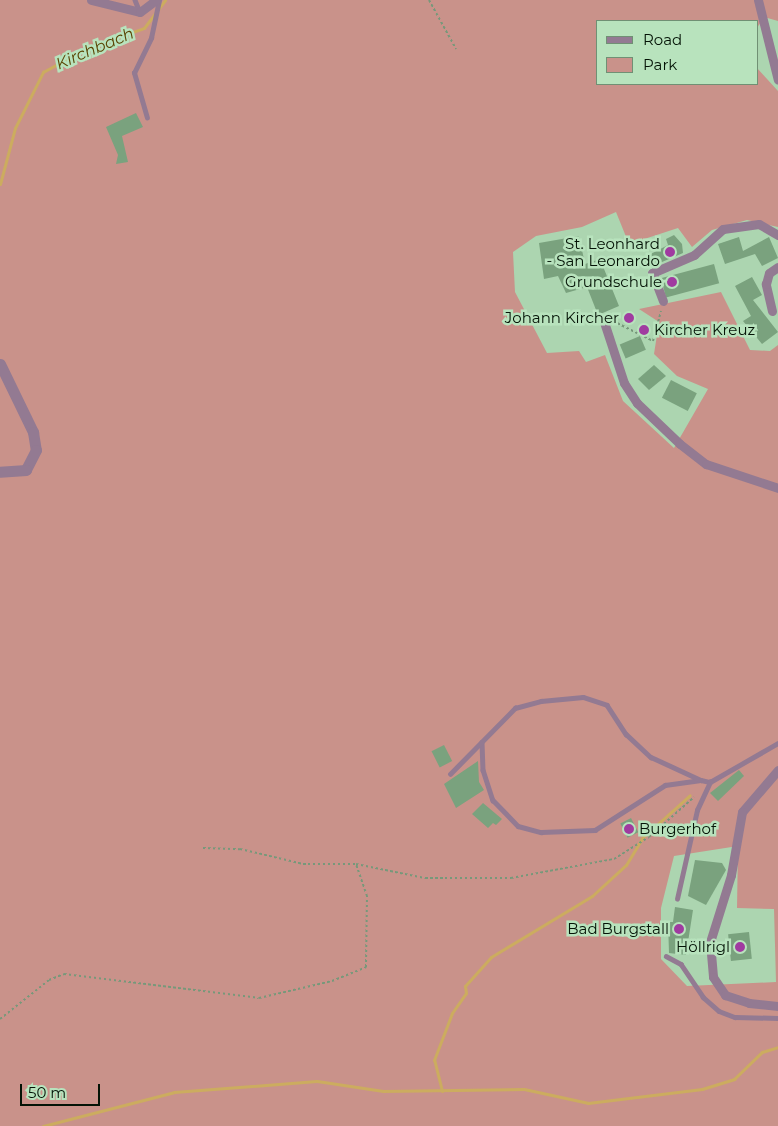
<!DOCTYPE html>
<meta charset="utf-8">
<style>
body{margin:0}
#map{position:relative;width:778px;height:1126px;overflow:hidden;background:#acd5b0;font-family:Montserrat,sans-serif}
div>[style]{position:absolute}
.green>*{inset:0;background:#c9928a}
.stream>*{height:3px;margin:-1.5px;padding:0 1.5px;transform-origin:1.5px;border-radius:1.5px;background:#ccac5f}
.building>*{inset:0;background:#7aa27e;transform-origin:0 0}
.path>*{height:2px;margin-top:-1px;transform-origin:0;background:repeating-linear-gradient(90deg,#77987a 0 2.5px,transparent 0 5px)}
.service>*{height:4.5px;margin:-2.25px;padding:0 2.25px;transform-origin:2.25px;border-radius:2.25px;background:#937a92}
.minor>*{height:9px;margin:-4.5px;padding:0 4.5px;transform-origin:4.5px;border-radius:4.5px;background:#937a92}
.tertiary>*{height:11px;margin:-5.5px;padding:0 5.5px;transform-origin:5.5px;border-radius:5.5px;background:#937a92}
.dots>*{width:14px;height:14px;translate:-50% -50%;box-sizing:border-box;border:2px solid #b8e3bd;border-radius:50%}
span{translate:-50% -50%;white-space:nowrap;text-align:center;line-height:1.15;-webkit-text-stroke:5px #b8e3bd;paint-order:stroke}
.poi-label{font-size:15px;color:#041306}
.right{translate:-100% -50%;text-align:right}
.left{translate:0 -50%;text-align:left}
.water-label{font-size:16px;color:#5a4504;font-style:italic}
.legend{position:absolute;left:596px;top:20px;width:162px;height:65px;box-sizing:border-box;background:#b8e3bd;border:1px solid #709074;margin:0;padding:6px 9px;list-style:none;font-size:15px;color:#041306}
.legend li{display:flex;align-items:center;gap:10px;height:25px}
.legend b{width:25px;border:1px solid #709074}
.scale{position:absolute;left:20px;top:1084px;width:80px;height:22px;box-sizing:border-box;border:2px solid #041306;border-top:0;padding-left:6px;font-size:15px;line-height:18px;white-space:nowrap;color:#041306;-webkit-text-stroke:4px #b8e3bd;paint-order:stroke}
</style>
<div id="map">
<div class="green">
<div style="clip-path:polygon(evenodd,0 0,778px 0,778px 21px,764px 17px,757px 28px,757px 21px,597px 21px,597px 84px,757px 84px,757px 68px,778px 91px,778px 227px,747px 220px,712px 230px,692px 247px,678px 228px,629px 244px,616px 212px,582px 227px,536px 236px,513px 252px,515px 292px,547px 353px,579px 351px,586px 362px,605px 355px,623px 401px,674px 448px,708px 389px,677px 376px,654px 354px,659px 322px,639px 309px,721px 292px,750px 350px,770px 351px,778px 345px,778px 1126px,0 1126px,0 0,738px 846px,737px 908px,774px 909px,776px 982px,687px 986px,661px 959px,661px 908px,674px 856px,738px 846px)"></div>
</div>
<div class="stream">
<div style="left:0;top:184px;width:58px;rotate:-75deg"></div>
<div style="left:15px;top:128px;width:63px;rotate:-63.4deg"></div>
<div style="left:43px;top:72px;width:50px;rotate:-28.6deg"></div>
<div style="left:87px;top:48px;width:60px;rotate:-19.3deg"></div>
<div style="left:144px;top:28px;width:35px;rotate:-53deg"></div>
<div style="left:442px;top:1091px;width:32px;rotate:-104deg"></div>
<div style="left:434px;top:1060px;width:50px;rotate:-69deg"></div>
<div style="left:452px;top:1013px;width:24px;rotate:-55deg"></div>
<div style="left:466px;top:993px;width:7px;rotate:-98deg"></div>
<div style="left:465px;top:986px;width:39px;rotate:-48deg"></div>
<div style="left:491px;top:957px;width:118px;rotate:-31.1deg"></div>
<div style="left:592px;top:896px;width:46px;rotate:-42.4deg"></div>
<div style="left:626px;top:865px;width:31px;rotate:-59deg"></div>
<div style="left:642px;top:838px;width:64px;rotate:-41.9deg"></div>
<div style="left:43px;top:1126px;width:135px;rotate:-14.5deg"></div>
<div style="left:174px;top:1092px;width:143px;rotate:-4.4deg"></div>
<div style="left:317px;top:1081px;width:67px;rotate:8.6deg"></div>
<div style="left:383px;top:1091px;width:141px;rotate:-0.8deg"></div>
<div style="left:524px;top:1089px;width:66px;rotate:12.3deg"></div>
<div style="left:588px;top:1103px;width:115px;rotate:-7deg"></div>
<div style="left:702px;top:1089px;width:34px;rotate:-17deg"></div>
<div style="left:734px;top:1079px;width:39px;rotate:-44deg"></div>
<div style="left:762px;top:1052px;width:17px;rotate:-17deg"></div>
</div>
<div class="building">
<div style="clip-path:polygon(136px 113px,143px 127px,122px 136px,128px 162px,116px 164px,118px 155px,106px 127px)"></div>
<div style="clip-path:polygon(674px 235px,682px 244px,683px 253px,648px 268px,643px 258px,668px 245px,666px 239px)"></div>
<div style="clip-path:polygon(579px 236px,585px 264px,600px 259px,619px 306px,598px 315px,587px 287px,566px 293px,558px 276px,544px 279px,539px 243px)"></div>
<div style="clip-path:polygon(739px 237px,743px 251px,769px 237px,778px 258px,762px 266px,755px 254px,725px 264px,718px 244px)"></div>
<div style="left:714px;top:264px;width:20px;height:55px;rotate:75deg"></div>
<div style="clip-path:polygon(752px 277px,762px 295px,753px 300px,778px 332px,762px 344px,743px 321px,751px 316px,735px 286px)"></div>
<div style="left:640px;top:336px;width:15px;height:22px;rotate:67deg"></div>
<div style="clip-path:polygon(654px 365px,666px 376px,649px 390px,638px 379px)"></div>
<div style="left:671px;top:380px;width:29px;height:20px;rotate:27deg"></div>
<div style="left:444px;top:745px;width:18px;height:14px;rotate:63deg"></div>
<div style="clip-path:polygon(478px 761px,479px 782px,484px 790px,456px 808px,444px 784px)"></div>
<div style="clip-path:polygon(739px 770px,744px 776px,718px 801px,710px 793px)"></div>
<div style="clip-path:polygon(483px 803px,502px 819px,496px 825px,493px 823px,488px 828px,472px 814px)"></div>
<div style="left:631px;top:818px;width:16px;height:12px;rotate:63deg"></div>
<div style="clip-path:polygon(695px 860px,722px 863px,726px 870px,706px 905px,688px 896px)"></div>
<div style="clip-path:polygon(675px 907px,693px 910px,686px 955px,669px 953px,668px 922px,673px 922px)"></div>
<div style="left:749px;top:932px;width:27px;height:21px;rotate:84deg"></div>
</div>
<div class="path">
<div style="left:429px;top:0;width:56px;rotate:61.1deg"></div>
<div style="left:613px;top:321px;width:45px;rotate:26.6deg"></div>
<div style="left:653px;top:341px;width:31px;rotate:-75deg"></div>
<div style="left:203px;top:848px;width:37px;rotate:2deg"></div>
<div style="left:240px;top:849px;width:65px;rotate:13.4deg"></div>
<div style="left:303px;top:864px;width:53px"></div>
<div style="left:356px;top:864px;width:70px;rotate:11.5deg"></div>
<div style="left:425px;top:878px;width:86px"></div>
<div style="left:511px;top:878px;width:105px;rotate:-10.5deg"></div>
<div style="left:614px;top:859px;width:41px;rotate:-32.2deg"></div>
<div style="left:649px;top:837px;width:60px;rotate:-41.6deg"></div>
<div style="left:0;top:1019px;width:63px;rotate:-38.5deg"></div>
<div style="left:49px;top:980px;width:16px;rotate:-22deg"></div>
<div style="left:64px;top:974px;width:196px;rotate:7deg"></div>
<div style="left:259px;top:998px;width:75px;rotate:-13.1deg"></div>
<div style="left:332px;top:981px;width:37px;rotate:-22deg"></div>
<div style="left:366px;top:967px;width:71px;rotate:-89.2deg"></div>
<div style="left:367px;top:896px;width:34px;rotate:-109deg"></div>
</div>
<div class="service">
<div style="left:135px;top:0;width:11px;rotate:68deg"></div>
<div style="left:147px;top:118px;width:47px;rotate:-106.1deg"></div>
<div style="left:134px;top:73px;width:39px;rotate:-64deg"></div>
<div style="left:151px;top:38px;width:39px;rotate:-78deg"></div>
<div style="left:482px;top:742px;width:28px;rotate:88deg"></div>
<div style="left:483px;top:770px;width:32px;rotate:72deg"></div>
<div style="left:493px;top:800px;width:36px;rotate:46deg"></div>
<div style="left:518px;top:826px;width:24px;rotate:15deg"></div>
<div style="left:541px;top:832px;width:54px;rotate:-2.1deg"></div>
<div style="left:595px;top:830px;width:83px;rotate:-32.7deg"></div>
<div style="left:665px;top:785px;width:34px;rotate:-8deg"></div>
<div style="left:450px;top:774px;width:93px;rotate:-45.4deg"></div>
<div style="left:515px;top:708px;width:27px;rotate:-15deg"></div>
<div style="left:541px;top:701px;width:42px;rotate:-5.4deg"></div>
<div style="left:583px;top:697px;width:25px;rotate:18deg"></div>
<div style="left:607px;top:705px;width:35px;rotate:57deg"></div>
<div style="left:626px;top:734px;width:34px;rotate:43deg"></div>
<div style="left:651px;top:757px;width:55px;rotate:24.7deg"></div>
<div style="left:701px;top:780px;width:9px;rotate:13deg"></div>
<div style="left:710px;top:782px;width:78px;rotate:-29.8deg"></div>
<div style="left:677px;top:899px;width:91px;rotate:-77.3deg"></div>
<div style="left:697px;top:810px;width:31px;rotate:-65deg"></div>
<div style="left:666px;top:956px;width:17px;rotate:28deg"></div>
<div style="left:681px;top:964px;width:40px;rotate:56deg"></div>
<div style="left:703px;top:997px;width:21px;rotate:41deg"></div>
<div style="left:719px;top:1011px;width:17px;rotate:21deg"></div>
<div style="left:735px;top:1017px;width:43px;rotate:1.3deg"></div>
</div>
<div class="minor">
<div style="left:91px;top:0;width:50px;rotate:13.8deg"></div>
<div style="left:140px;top:12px;width:20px;rotate:-37deg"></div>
<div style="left:758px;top:0;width:82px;rotate:76deg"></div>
<div style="left:663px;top:301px;width:30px;rotate:-111deg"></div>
<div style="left:652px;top:273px;width:46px;rotate:-23.2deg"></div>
<div style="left:694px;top:255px;width:39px;rotate:-42deg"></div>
<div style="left:723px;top:229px;width:36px;rotate:-8deg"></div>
<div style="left:759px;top:224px;width:22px;rotate:30deg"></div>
<div style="left:772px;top:311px;width:28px;rotate:-103deg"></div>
<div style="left:766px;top:284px;width:11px;rotate:-75deg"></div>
<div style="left:769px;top:273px;width:11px;rotate:-34deg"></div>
<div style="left:604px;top:322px;width:64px;rotate:71.8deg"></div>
<div style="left:624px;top:383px;width:24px;rotate:57deg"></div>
<div style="left:637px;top:403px;width:59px;rotate:43.6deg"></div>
<div style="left:680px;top:444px;width:33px;rotate:38deg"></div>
<div style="left:706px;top:464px;width:76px;rotate:18.4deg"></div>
<div style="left:778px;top:770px;width:55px;rotate:130.6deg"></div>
<div style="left:742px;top:812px;width:64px;rotate:99.9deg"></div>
<div style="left:731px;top:875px;width:70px;rotate:107.4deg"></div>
<div style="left:710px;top:942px;width:35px;rotate:85deg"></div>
<div style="left:713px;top:977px;width:22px;rotate:56deg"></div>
<div style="left:725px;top:995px;width:25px;rotate:18deg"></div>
<div style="left:749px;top:1003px;width:29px;rotate:6deg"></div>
</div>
<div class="tertiary">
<div style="left:0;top:364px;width:76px;rotate:64.1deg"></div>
<div style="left:33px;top:432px;width:18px;rotate:81deg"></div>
<div style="left:36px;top:450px;width:22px;rotate:117deg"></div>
<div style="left:26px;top:470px;width:26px;rotate:176deg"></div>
</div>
<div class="dots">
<div style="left:670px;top:252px;background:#a03ba0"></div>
<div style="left:672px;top:282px;background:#a03ba0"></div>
<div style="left:629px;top:318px;background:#a03ba0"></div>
<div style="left:644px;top:330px;background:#a03ba0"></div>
<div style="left:629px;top:829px;background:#a03ba0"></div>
<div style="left:679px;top:929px;background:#a03ba0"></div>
<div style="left:740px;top:947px;background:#a03ba0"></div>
</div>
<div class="poi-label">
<span class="right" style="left:660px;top:252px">St. Leonhard<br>- San Leonardo</span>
<span class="right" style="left:662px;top:282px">Grundschule</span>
<span class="right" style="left:619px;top:318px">Johann Kircher</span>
<span class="left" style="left:654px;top:330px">Kircher Kreuz</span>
<span class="left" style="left:639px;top:829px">Burgerhof</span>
<span class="right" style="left:669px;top:929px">Bad Burgstall</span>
<span class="right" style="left:730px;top:947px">Höllrigl</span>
</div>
<div class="water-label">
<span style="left:95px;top:49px;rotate:-23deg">Kirchbach</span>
</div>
<ul class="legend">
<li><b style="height:6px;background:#937a92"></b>Road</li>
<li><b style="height:14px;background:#c9928a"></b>Park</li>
</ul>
<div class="scale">50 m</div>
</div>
